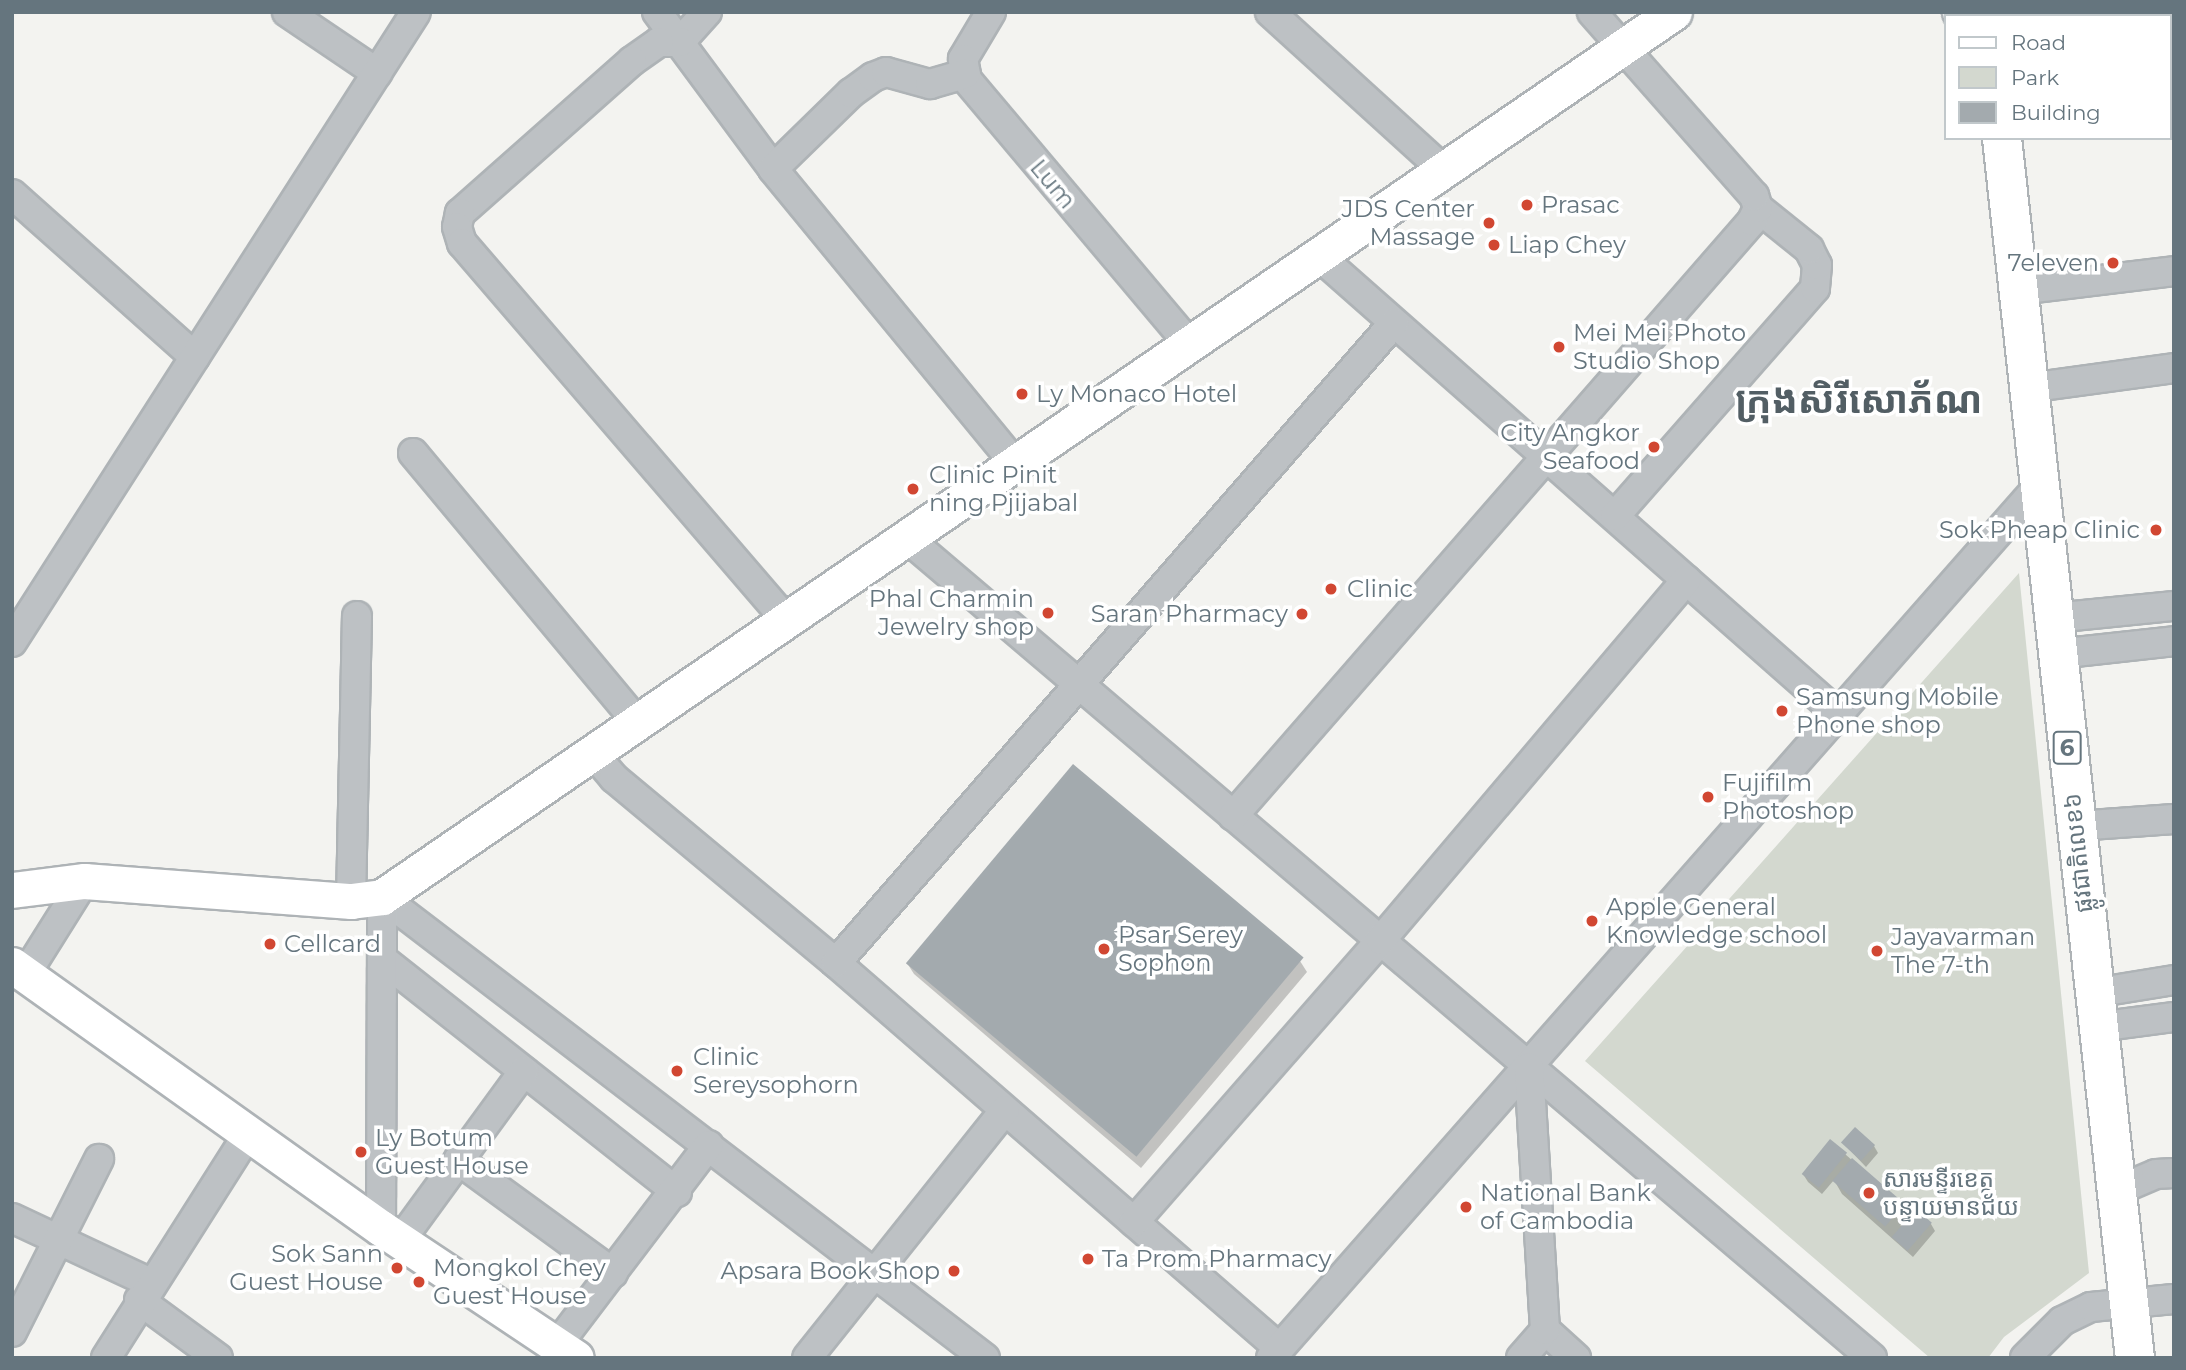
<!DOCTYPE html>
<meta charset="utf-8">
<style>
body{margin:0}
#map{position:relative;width:2186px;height:1370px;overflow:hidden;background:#f3f3f0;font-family:Montserrat,"Noto Sans Khmer",sans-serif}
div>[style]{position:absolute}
.green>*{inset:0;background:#d3d8cf}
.shadow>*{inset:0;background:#0003}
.building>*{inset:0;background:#a3aaae;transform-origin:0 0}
.roads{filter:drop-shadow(2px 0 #aeb3b6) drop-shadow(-2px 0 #aeb3b6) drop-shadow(0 2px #aeb3b6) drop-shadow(0 -2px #aeb3b6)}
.minor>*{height:28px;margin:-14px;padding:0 14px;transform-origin:14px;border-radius:14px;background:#bdc1c4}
.major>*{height:35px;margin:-17.5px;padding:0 17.5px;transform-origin:17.5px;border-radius:17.5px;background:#fff}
.highway>*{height:38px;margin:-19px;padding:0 19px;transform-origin:19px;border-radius:19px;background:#fff}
.dots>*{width:19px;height:19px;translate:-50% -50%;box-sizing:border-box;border:4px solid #fff;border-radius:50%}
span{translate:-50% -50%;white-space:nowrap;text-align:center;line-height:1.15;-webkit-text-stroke:7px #fff;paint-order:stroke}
.shield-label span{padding:2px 5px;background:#fff;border:2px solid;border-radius:5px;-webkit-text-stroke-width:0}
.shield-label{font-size:23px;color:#65757e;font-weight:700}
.street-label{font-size:24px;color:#65757e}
.poi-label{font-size:24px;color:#65757e}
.left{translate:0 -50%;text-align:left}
.right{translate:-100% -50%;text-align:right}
.town-label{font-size:38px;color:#525e64;font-weight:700}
.frame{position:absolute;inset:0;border:14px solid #65757e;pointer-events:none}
.legend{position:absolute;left:1944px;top:14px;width:228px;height:126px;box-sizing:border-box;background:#fff;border:2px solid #c1c8cb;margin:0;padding:9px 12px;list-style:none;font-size:21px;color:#65757e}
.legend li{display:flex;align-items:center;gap:14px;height:35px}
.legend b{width:35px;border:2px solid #c1c8cb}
</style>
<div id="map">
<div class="green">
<div style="clip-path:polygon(2019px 573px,2089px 1273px,2004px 1337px,1988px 1358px,1930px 1358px,1585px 1061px)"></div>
</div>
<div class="shadow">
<div style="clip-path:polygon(1300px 961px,1307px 972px,1141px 1168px,914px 974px,907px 963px)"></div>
<div style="clip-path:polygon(1843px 1143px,1874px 1146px,1878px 1153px,1866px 1167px)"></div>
<div style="clip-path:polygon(1845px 1154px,1903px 1205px,1911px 1218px,1931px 1224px,1935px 1231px,1913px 1257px,1842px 1194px,1834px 1180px,1822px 1194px,1808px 1182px,1803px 1174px)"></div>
</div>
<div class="building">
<div style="left:1073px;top:764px;width:301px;height:260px;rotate:40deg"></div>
<div style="left:1855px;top:1127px;width:27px;height:21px;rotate:42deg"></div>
<div style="left:1830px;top:1139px;width:22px;height:45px;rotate:39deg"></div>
<div style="left:1852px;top:1158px;width:70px;height:30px;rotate:41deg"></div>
<div style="left:1916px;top:1209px;width:21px;height:37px;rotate:41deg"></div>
</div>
<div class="roads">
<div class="minor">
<div style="left:287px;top:12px;width:109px;rotate:34.1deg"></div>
<div style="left:657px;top:12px;width:195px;rotate:53.5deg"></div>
<div style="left:773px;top:169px;width:382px;rotate:50.6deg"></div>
<div style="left:707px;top:12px;width:40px;rotate:132deg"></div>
<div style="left:680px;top:42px;width:21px;rotate:180deg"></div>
<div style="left:659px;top:42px;width:33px;rotate:145deg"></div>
<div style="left:632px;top:61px;width:230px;rotate:138.5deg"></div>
<div style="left:460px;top:213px;width:14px;rotate:102deg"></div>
<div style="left:457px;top:227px;width:17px;rotate:73deg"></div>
<div style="left:462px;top:243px;width:499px;rotate:49.3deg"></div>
<div style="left:991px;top:12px;width:55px;rotate:120.8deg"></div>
<div style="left:963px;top:59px;width:21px;rotate:79deg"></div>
<div style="left:967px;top:80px;width:346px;rotate:49.9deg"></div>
<div style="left:1270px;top:12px;width:236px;rotate:42.3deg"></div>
<div style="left:2107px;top:12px;width:4px;rotate:90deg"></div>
<div style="left:2051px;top:16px;width:6px;rotate:-39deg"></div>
<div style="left:2170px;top:69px;width:4px;rotate:-14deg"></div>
<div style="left:2170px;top:112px;width:4px"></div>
<div style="left:773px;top:169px;width:109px;rotate:-44.3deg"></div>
<div style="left:851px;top:93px;width:27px;rotate:-36deg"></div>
<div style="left:873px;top:77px;width:14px;rotate:-21deg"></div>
<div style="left:886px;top:72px;width:46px;rotate:15.3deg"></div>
<div style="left:930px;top:84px;width:37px;rotate:-16deg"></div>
<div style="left:12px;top:194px;width:245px;rotate:41.7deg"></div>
<div style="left:1320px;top:257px;width:688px;rotate:41.41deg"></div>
<div style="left:2018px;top:290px;width:157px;rotate:-6.9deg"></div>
<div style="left:2028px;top:388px;width:147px;rotate:-7.8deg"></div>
<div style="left:413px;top:453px;width:350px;rotate:50.2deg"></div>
<div style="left:1615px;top:516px;width:303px;rotate:-48.7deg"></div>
<div style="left:1815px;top:288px;width:23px;rotate:-85deg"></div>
<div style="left:1817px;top:265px;width:18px;rotate:-117deg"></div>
<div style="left:1809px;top:249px;width:65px;rotate:-141.2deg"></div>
<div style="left:908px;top:539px;width:1265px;rotate:40.35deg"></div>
<div style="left:2053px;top:618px;width:122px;rotate:-5.7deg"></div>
<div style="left:12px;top:642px;width:748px;rotate:-57.33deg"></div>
<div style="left:2057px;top:654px;width:118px;rotate:-6.3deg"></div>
<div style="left:593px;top:753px;width:33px;rotate:50deg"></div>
<div style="left:614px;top:778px;width:289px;rotate:39.8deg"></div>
<div style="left:836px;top:963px;width:587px;rotate:40.99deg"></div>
<div style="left:1233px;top:816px;width:790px;rotate:-48.9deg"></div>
<div style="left:1752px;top:221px;width:14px;rotate:-65deg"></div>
<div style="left:1758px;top:208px;width:13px;rotate:-108deg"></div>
<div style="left:1754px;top:196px;width:245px;rotate:-131.4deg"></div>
<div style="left:2076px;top:826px;width:98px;rotate:-4.1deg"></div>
<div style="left:382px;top:897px;width:759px;rotate:37.4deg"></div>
<div style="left:351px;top:901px;width:285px;rotate:-88.8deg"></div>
<div style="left:382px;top:959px;width:376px;rotate:38.3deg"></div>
<div style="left:836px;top:963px;width:849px;rotate:-48.92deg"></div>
<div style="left:27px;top:972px;width:107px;rotate:-57.9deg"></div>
<div style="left:2094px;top:993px;width:81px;rotate:-9.2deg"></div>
<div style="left:2097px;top:1027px;width:78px;rotate:-7.4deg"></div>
<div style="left:458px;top:1160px;width:192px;rotate:36.1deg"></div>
<div style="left:2116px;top:1191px;width:43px;rotate:-23deg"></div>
<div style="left:2156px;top:1174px;width:18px;rotate:-3deg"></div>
<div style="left:12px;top:1218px;width:153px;rotate:25.1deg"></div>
<div style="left:1134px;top:1222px;width:375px;rotate:-48.8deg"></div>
<div style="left:1381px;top:940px;width:472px;rotate:-49.7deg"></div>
<div style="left:381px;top:1228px;width:331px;rotate:-89.8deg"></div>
<div style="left:400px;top:1241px;width:210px;rotate:-53.9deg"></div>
<div style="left:139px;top:1300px;width:98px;rotate:36.3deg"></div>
<div style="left:1545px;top:1330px;width:42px;rotate:42.1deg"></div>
<div style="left:12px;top:1332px;width:194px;rotate:-63.3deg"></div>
<div style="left:557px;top:1345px;width:251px;rotate:-52.8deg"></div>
<div style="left:106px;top:1358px;width:267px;rotate:-57.6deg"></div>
<div style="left:807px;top:1358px;width:317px;rotate:-51.4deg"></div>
<div style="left:1271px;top:1358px;width:1162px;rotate:-48.63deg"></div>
<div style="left:1521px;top:1358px;width:37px;rotate:-49deg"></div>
<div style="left:1545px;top:1330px;width:263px;rotate:-93.5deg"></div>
<div style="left:2025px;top:1358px;width:52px;rotate:-45deg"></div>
<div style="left:2062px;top:1321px;width:32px;rotate:-26deg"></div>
<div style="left:2091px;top:1307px;width:83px;rotate:-5.5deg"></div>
</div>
<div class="major">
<div style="left:12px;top:890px;width:73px;rotate:-7.1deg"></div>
<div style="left:84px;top:881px;width:268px;rotate:4.3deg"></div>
<div style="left:351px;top:901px;width:31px;rotate:-7deg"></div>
<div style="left:382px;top:897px;width:1566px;rotate:-34.41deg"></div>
<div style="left:12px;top:965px;width:453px;rotate:35.5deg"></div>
<div style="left:381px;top:1228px;width:234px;rotate:33.7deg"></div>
</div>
<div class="highway">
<div style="left:1962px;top:12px;width:5px;rotate:53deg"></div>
<div style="left:2002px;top:138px;width:1227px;rotate:83.78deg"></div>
</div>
</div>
<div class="dots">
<div style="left:1527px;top:205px;background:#d14732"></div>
<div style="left:1489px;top:223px;background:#d14732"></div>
<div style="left:1494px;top:245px;background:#d14732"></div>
<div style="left:2113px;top:263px;background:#d14732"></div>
<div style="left:1559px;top:347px;background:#d14732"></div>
<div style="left:1022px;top:394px;background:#d14732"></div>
<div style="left:1654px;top:447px;background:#d14732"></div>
<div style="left:913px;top:489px;background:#d14732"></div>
<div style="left:2156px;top:530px;background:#d14732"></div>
<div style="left:1331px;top:589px;background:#d14732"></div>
<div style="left:1048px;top:613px;background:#d14732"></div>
<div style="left:1302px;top:614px;background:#d14732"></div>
<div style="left:1782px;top:711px;background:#d14732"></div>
<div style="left:1708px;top:797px;background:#d14732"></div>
<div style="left:1592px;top:921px;background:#d14732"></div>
<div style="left:270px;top:944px;background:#d14732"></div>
<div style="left:1104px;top:949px;background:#d14732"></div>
<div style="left:1877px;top:951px;background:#d14732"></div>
<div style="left:677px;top:1071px;background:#d14732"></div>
<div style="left:361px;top:1152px;background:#d14732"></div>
<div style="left:1869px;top:1193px;background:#d14732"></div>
<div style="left:1466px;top:1207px;background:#d14732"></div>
<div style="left:1088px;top:1259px;background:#d14732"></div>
<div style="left:397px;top:1268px;background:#d14732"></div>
<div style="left:954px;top:1271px;background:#d14732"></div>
<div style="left:419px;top:1282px;background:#d14732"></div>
</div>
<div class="shield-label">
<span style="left:2067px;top:748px">6</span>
</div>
<div class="street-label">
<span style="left:1053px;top:184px;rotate:50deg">Lum</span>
<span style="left:2078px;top:853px;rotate:-96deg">ផ្លូវជាតិលេខ៦</span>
</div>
<div class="poi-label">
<span class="left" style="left:1541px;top:205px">Prasac</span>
<span class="right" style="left:1475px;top:223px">JDS Center<br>Massage</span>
<span class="left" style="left:1508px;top:245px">Liap Chey</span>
<span class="right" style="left:2099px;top:263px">7eleven</span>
<span class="left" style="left:1573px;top:347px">Mei Mei Photo<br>Studio Shop</span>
<span class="left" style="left:1036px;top:394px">Ly Monaco Hotel</span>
<span class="right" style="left:1640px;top:447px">City Angkor<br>Seafood</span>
<span class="left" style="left:929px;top:489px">Clinic Pinit<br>ning Pjijabal</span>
<span class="right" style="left:2140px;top:530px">Sok Pheap Clinic</span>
<span class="left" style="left:1347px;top:589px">Clinic</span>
<span class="right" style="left:1034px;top:613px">Phal Charmin<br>Jewelry shop</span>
<span class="right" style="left:1288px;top:614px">Saran Pharmacy</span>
<span class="left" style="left:1796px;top:711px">Samsung Mobile<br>Phone shop</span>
<span class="left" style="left:1722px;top:797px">Fujifilm<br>Photoshop</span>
<span class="left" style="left:1606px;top:921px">Apple General<br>Knowledge school</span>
<span class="left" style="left:1118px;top:949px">Psar Serey<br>Sophon</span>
<span class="left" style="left:1891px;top:951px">Jayavarman<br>The 7-th</span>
<span class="left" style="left:284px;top:944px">Cellcard</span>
<span class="left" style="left:693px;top:1071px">Clinic<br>Sereysophorn</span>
<span class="left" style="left:375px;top:1152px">Ly Botum<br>Guest House</span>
<span class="left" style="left:1883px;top:1193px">សារមន្ទីរខេត្ត<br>បន្ទាយមានជ័យ</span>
<span class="left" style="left:1480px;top:1207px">National Bank<br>of Cambodia</span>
<span class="right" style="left:383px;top:1268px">Sok Sann<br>Guest House</span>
<span class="left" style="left:1102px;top:1259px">Ta Prom Pharmacy</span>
<span class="left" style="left:433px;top:1282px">Mongkol Chey<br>Guest House</span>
<span class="right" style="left:940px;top:1271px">Apsara Book Shop</span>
</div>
<div class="town-label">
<span style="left:1859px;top:400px">ក្រុងសិរីសោភ័ណ</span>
</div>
<div class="frame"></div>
<ul class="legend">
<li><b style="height:9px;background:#fff"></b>Road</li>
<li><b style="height:19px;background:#d3d8cf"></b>Park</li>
<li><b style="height:19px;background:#a3aaae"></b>Building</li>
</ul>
</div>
